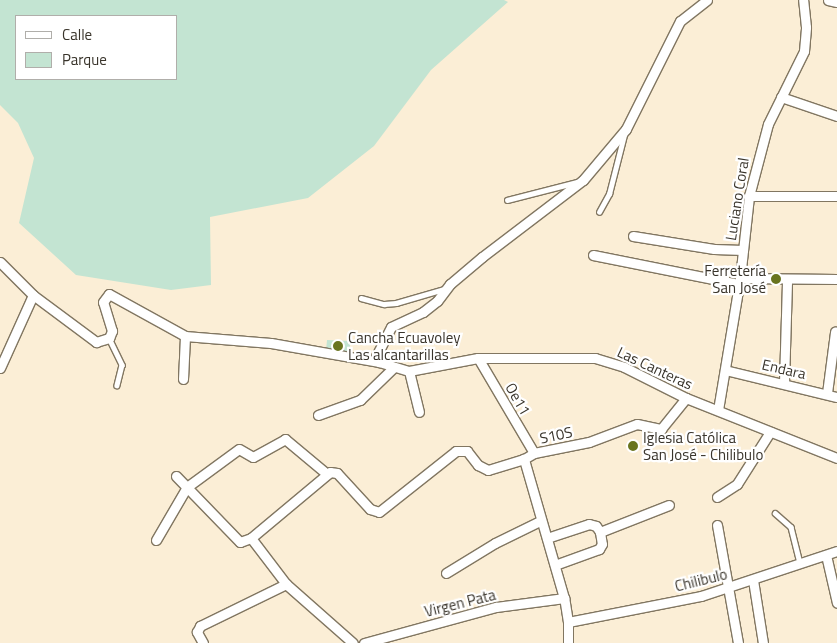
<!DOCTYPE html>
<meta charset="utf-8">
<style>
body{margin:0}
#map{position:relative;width:837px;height:643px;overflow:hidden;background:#fbeed6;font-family:"Titillium Web",sans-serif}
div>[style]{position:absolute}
.green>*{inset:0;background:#c3e4d2}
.roads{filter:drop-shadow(1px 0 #817661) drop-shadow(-1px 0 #817661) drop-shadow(0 1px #817661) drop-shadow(0 -1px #817661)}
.lane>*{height:4.5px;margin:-2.25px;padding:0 2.25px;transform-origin:2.25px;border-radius:2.25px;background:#fff}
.street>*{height:9px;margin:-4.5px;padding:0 4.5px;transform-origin:4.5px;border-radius:4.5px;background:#fff}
.dots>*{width:14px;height:14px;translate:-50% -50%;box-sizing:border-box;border:2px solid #fff;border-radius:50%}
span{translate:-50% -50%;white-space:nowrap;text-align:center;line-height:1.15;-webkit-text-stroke:4.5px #fff;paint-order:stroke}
.street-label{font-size:15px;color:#39342b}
.poi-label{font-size:15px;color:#39342b}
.right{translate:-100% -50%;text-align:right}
.left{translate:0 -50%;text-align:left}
.legend{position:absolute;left:15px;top:15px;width:162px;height:65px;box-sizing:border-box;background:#fff;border:1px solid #b0aeaa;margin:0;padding:6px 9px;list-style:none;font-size:15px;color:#39342b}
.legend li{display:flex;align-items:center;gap:10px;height:25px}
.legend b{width:25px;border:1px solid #b0aeaa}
</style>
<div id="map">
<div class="green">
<div style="clip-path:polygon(evenodd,0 0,504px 0,508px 2px,431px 70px,374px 146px,308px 198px,210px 217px,211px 285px,171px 290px,76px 275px,19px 223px,34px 158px,18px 123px,0 105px,0 0,176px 16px,176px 79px,16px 79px,16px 16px,176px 16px)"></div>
<div style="clip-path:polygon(327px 340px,350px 341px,350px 354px,326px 351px)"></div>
</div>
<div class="roads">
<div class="lane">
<div style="left:507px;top:200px;width:72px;rotate:-14.4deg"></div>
<div style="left:599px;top:212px;width:21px;rotate:-61deg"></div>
<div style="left:609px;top:194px;width:65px;rotate:-75.7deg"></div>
<div style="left:361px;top:298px;width:24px;rotate:15deg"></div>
<div style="left:384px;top:304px;width:12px;rotate:-5deg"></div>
<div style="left:396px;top:303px;width:50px;rotate:-16.3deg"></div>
<div style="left:109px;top:338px;width:30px;rotate:64deg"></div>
<div style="left:122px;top:365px;width:21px;rotate:104deg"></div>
<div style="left:775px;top:513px;width:21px;rotate:41deg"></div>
<div style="left:791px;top:527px;width:37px;rotate:76deg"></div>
</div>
<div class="street">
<div style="left:707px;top:0;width:34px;rotate:142deg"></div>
<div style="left:680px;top:21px;width:121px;rotate:116.6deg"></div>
<div style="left:626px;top:129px;width:67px;rotate:130.1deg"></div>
<div style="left:583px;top:180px;width:127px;rotate:142.7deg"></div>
<div style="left:482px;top:257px;width:42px;rotate:139.8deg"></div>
<div style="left:450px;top:284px;width:21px;rotate:127deg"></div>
<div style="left:437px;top:301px;width:18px;rotate:142deg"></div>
<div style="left:423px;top:312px;width:35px;rotate:155deg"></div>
<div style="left:391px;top:327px;width:33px;rotate:117deg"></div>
<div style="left:376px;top:356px;width:7px;rotate:63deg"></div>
<div style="left:379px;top:362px;width:31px;rotate:17deg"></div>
<div style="left:409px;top:371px;width:70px;rotate:-10.7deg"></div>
<div style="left:478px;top:358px;width:117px"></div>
<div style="left:595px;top:358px;width:30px;rotate:17deg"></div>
<div style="left:624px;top:367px;width:69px;rotate:26.6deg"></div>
<div style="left:686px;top:398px;width:162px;rotate:21.7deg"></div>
<div style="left:828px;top:0;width:9px;rotate:13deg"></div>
<div style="left:781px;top:97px;width:59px;rotate:18.7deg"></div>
<div style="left:749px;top:196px;width:88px"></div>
<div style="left:633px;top:236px;width:82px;rotate:9.1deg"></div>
<div style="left:714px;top:249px;width:29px;rotate:2deg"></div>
<div style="left:593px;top:255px;width:148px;rotate:11.3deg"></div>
<div style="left:0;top:262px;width:47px;rotate:45deg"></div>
<div style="left:33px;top:295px;width:79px;rotate:36.7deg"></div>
<div style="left:96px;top:342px;width:14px;rotate:-17deg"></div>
<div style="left:109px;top:338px;width:8px;rotate:-67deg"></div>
<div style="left:112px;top:331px;width:30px;rotate:-107deg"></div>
<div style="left:103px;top:302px;width:10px;rotate:-53deg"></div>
<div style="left:109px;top:294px;width:87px;rotate:28.9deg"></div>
<div style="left:185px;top:336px;width:86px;rotate:4.7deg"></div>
<div style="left:271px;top:343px;width:110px;rotate:10deg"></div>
<div style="left:740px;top:278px;width:97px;rotate:0.6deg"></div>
<div style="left:478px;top:358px;width:110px;rotate:59.5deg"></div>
<div style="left:0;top:368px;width:80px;rotate:-65.7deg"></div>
<div style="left:725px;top:370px;width:115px;rotate:13.6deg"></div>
<div style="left:409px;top:371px;width:42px;rotate:76.3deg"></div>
<div style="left:183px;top:379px;width:43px;rotate:-87.3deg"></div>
<div style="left:784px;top:383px;width:104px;rotate:-88.3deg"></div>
<div style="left:827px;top:393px;width:62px;rotate:-82.5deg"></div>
<div style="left:718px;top:410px;width:134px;rotate:-80.5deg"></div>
<div style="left:740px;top:278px;width:82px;rotate:-83.7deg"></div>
<div style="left:749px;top:196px;width:74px;rotate:-75.2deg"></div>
<div style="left:768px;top:124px;width:81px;rotate:-63.7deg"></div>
<div style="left:804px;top:51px;width:24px;rotate:-85deg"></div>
<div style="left:806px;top:27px;width:27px;rotate:-96deg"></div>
<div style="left:318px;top:415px;width:45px;rotate:-19.7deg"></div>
<div style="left:360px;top:400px;width:46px;rotate:-44.1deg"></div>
<div style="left:176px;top:476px;width:92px;rotate:45.9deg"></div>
<div style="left:240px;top:542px;width:12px;rotate:-20deg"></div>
<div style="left:251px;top:538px;width:103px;rotate:-39.9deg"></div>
<div style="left:330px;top:472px;width:7px;rotate:8deg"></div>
<div style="left:337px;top:473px;width:49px;rotate:47.5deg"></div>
<div style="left:370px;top:509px;width:9px;rotate:18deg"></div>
<div style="left:379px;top:512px;width:98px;rotate:-38.4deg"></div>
<div style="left:456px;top:451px;width:11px"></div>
<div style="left:467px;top:451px;width:18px;rotate:52deg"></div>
<div style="left:478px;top:465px;width:11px;rotate:27deg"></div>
<div style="left:488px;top:470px;width:38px;rotate:-17deg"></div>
<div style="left:717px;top:497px;width:24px;rotate:-33deg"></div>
<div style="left:737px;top:484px;width:62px;rotate:-57.6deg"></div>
<div style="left:717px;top:525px;width:120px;rotate:79.9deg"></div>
<div style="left:600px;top:532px;width:74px;rotate:-21.4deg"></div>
<div style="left:251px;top:538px;width:58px;rotate:52.7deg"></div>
<div style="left:286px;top:584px;width:89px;rotate:41.4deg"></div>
<div style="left:547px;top:538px;width:44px;rotate:-18.4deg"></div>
<div style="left:589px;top:524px;width:7px;rotate:16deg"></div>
<div style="left:596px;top:526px;width:7px;rotate:56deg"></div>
<div style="left:600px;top:532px;width:12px;rotate:81deg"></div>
<div style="left:602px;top:544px;width:6px;rotate:121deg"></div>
<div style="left:599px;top:549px;width:47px;rotate:160deg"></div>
<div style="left:156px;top:540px;width:61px;rotate:-59.7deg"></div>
<div style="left:187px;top:487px;width:64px;rotate:-36.2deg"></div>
<div style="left:239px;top:449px;width:16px;rotate:30deg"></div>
<div style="left:253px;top:457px;width:37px;rotate:-29deg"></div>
<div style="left:285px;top:439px;width:55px;rotate:39.8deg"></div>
<div style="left:826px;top:555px;width:49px;rotate:77.1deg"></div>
<div style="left:446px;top:573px;width:57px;rotate:-31.5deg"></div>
<div style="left:495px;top:543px;width:50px;rotate:-26.1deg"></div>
<div style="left:753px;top:580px;width:64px;rotate:81deg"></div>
<div style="left:568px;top:622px;width:136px;rotate:-11.1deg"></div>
<div style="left:701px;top:596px;width:143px;rotate:-18.3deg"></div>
<div style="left:203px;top:643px;width:13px;rotate:-119deg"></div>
<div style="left:197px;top:632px;width:7px;rotate:-63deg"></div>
<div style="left:200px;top:626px;width:96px;rotate:-26deg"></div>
<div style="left:364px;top:643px;width:137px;rotate:-15.3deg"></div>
<div style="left:496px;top:607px;width:69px;rotate:-7.5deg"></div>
<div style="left:568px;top:643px;width:21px;rotate:-90deg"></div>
<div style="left:568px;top:622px;width:24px;rotate:-99deg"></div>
<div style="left:564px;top:598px;width:145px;rotate:-106.1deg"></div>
<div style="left:524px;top:459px;width:12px;rotate:-31deg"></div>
<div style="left:534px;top:453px;width:56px;rotate:-11.3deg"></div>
<div style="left:589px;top:442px;width:51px;rotate:-20.6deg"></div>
<div style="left:637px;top:424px;width:25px;rotate:12deg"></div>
<div style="left:661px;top:429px;width:40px;rotate:-51deg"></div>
</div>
</div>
<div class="dots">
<div style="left:776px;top:279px;background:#69741e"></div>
<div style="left:338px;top:346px;background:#69741e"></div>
<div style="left:633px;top:446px;background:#69741e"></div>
</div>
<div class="street-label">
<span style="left:737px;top:199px;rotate:-81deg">Luciano Coral</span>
<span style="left:655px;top:368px;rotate:25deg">Las Canteras</span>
<span style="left:784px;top:369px;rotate:13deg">Endara</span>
<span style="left:518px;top:399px;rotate:60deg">Oe11</span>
<span style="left:556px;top:435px;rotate:-12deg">S10S</span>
<span style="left:701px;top:580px;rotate:-14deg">Chilibulo</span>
<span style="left:460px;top:603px;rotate:-14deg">Virgen Pata</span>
</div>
<div class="poi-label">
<span class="right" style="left:766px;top:279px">Ferretería<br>San José</span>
<span class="left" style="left:348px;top:346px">Cancha Ecuavoley<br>Las alcantarillas</span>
<span class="left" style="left:643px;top:446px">Iglesia Católica<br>San José - Chilibulo</span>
</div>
<ul class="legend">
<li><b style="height:6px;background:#fff"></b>Calle</li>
<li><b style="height:14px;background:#c3e4d2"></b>Parque</li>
</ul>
</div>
